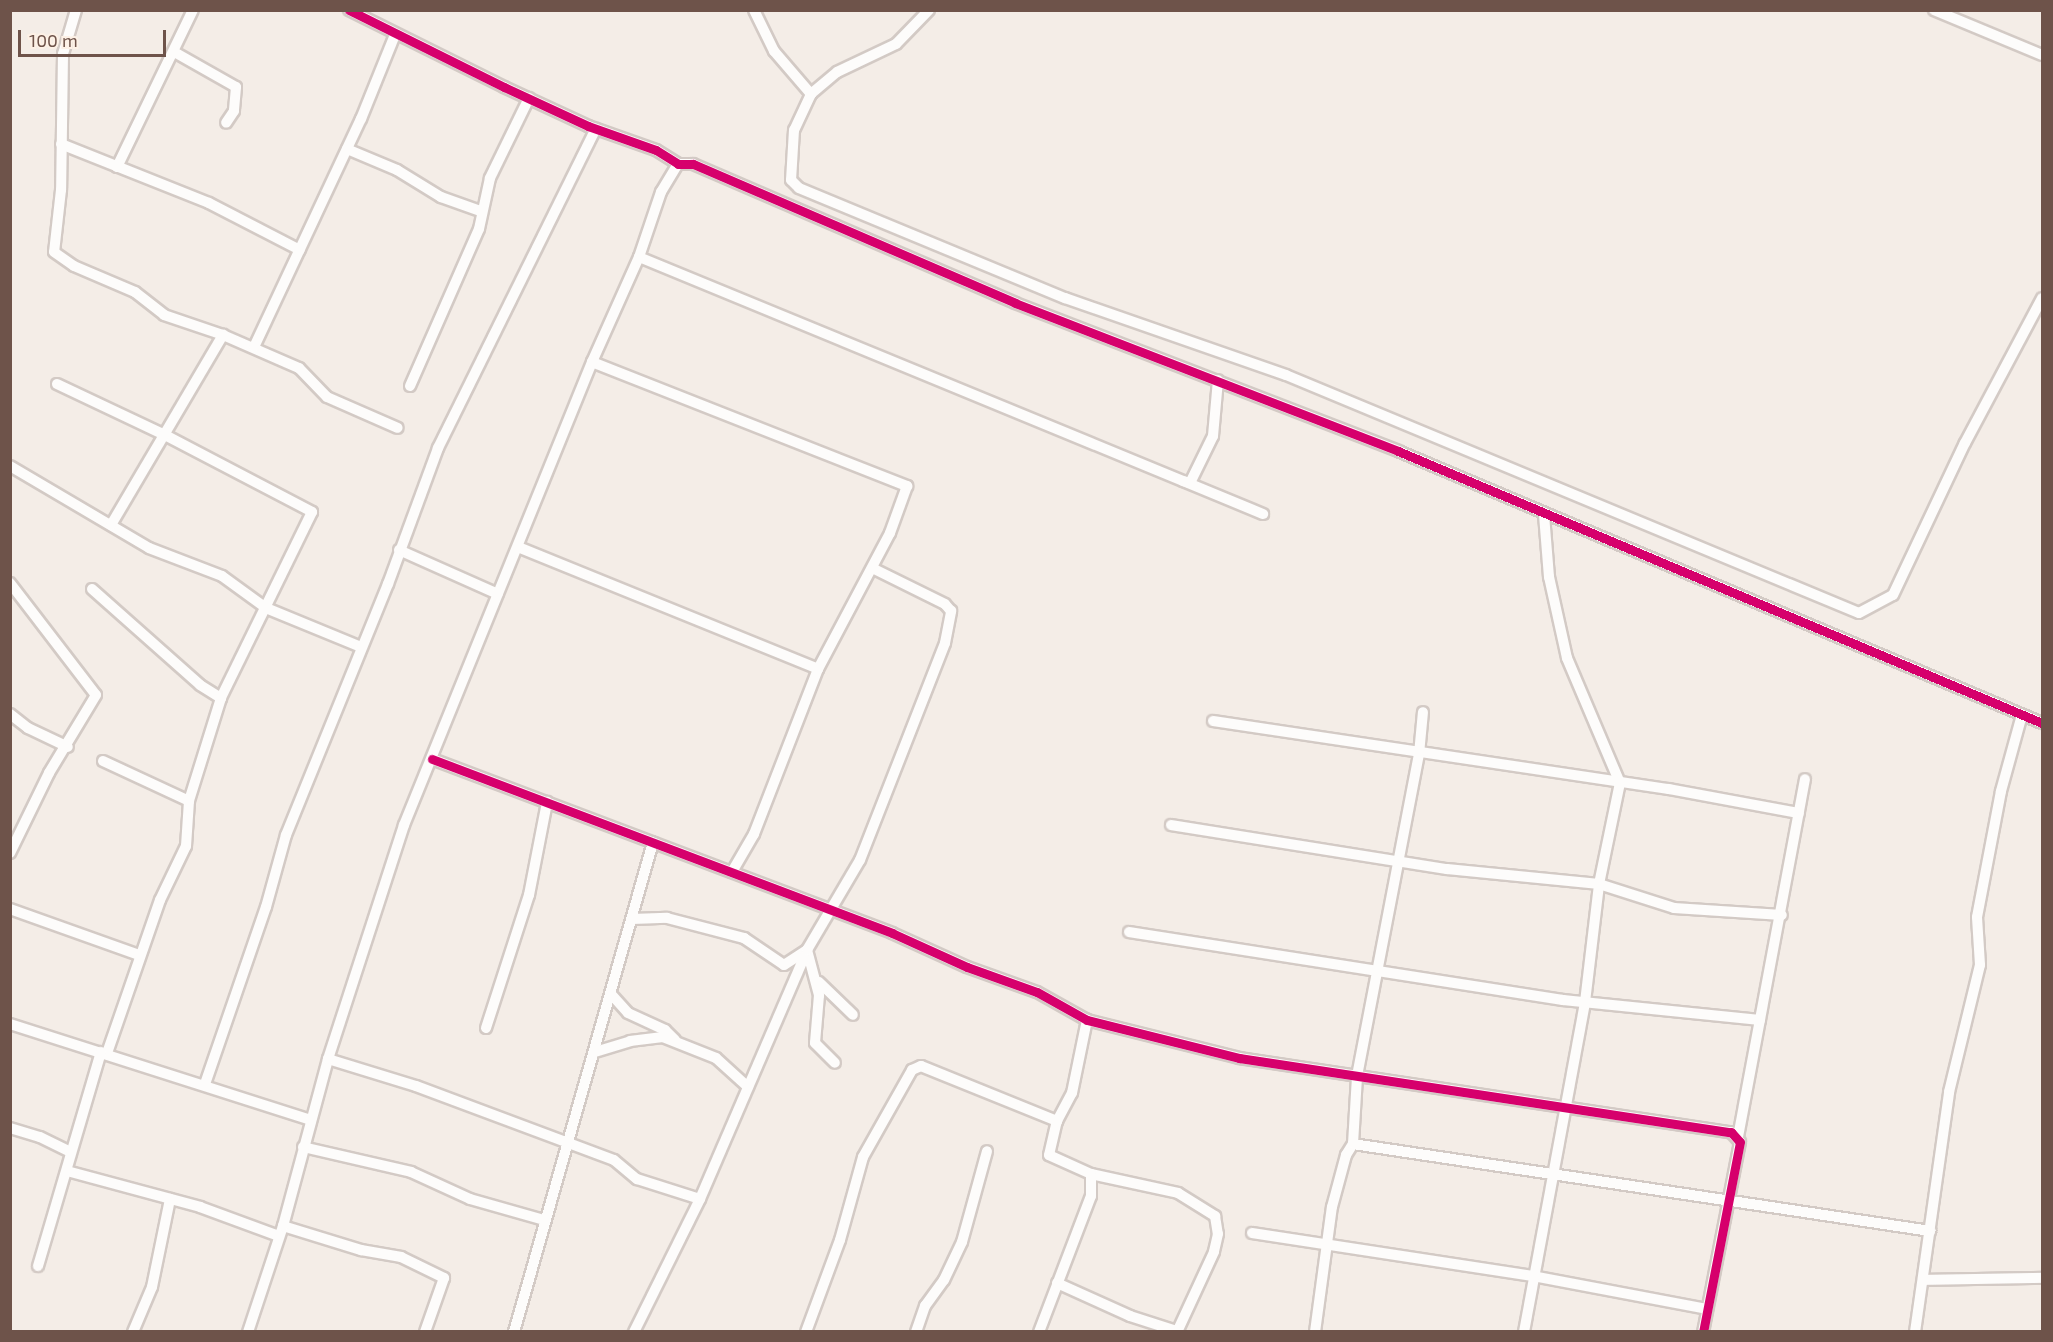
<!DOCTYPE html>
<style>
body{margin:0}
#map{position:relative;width:2053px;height:1342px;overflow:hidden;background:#f4ede7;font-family:"Exo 2",sans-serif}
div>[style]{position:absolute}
.roads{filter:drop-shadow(2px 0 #d3cac5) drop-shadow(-2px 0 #d3cac5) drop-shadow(0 2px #d3cac5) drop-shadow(0 -2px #d3cac5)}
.minor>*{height:10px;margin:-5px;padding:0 5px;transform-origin:5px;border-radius:5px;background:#fdfcfb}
.cycleway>*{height:9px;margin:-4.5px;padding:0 4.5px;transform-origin:4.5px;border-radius:4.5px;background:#d6006c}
span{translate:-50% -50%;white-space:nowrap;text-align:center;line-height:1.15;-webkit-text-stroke:4.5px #fdf1e6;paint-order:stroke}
.frame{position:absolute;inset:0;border:12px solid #6e534a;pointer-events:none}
.scale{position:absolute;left:18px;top:30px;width:148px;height:27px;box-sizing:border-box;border:3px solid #6e534a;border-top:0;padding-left:8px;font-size:18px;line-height:21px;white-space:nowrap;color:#6e534a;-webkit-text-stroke:4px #fdf1e6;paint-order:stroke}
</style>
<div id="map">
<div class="roads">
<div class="minor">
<div style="left:76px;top:10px;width:46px;rotate:106.5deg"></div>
<div style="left:63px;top:54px;width:136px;rotate:90.8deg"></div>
<div style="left:61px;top:190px;width:62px;rotate:96.4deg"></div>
<div style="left:54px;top:252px;width:24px;rotate:35deg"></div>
<div style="left:74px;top:266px;width:66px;rotate:23.1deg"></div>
<div style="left:135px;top:292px;width:37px;rotate:38deg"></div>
<div style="left:164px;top:315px;width:62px;rotate:18.7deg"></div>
<div style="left:223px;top:335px;width:83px;rotate:23.5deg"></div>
<div style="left:299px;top:368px;width:40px;rotate:46deg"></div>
<div style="left:327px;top:397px;width:77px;rotate:23.6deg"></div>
<div style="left:349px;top:10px;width:173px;rotate:26.4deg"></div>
<div style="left:504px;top:87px;width:93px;rotate:24.9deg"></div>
<div style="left:588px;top:126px;width:72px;rotate:19.4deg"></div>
<div style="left:656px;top:150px;width:26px;rotate:32deg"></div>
<div style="left:678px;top:164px;width:15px"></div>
<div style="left:693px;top:164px;width:351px;rotate:23.3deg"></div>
<div style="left:1015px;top:303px;width:411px;rotate:21.1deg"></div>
<div style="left:1398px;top:451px;width:699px;rotate:22.9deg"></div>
<div style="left:754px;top:10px;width:46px;rotate:64deg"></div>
<div style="left:774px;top:51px;width:57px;rotate:49.3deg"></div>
<div style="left:929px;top:10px;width:47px;rotate:134.1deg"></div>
<div style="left:896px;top:44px;width:65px;rotate:154.6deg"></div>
<div style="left:837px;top:72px;width:34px;rotate:140deg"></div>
<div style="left:811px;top:94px;width:40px;rotate:115deg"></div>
<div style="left:794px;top:130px;width:50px;rotate:93.4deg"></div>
<div style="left:791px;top:180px;width:11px;rotate:45deg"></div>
<div style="left:799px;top:188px;width:288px;rotate:22.5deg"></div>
<div style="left:1065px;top:298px;width:234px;rotate:19.2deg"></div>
<div style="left:1286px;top:375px;width:620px;rotate:22.56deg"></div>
<div style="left:1859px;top:613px;width:38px;rotate:-28deg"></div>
<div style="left:1893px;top:595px;width:168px;rotate:-64.7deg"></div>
<div style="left:1965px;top:443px;width:164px;rotate:-62deg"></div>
<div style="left:1934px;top:10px;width:117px;rotate:22.6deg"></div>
<div style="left:176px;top:53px;width:69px;rotate:29.5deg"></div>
<div style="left:236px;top:87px;width:24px;rotate:95deg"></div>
<div style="left:234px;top:111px;width:14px;rotate:124deg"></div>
<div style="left:61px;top:144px;width:159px;rotate:21.7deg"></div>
<div style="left:209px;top:203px;width:102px;rotate:27.3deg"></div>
<div style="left:347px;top:149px;width:54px;rotate:22.8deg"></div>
<div style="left:397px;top:170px;width:52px;rotate:31.5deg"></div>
<div style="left:441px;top:197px;width:41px;rotate:19.7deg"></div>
<div style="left:117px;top:167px;width:174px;rotate:-64.2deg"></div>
<div style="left:639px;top:257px;width:675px;rotate:22.38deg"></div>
<div style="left:254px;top:347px;width:252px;rotate:-64.9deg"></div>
<div style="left:361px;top:119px;width:91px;rotate:-68deg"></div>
<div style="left:592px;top:362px;width:339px;rotate:21.5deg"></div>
<div style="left:907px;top:486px;width:50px;rotate:109.9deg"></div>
<div style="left:890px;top:533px;width:154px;rotate:117.9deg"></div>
<div style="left:818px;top:669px;width:177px;rotate:111.2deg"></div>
<div style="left:754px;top:834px;width:44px;rotate:120.1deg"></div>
<div style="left:57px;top:384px;width:119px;rotate:25.3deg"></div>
<div style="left:165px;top:435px;width:166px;rotate:27.6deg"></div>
<div style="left:312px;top:512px;width:207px;rotate:116.1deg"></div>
<div style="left:221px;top:698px;width:108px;rotate:107.3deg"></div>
<div style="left:189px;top:801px;width:45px;rotate:93.8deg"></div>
<div style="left:186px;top:846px;width:60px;rotate:115.7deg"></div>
<div style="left:160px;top:900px;width:162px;rotate:109.1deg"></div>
<div style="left:410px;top:386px;width:171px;rotate:-66.3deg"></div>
<div style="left:479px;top:229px;width:52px;rotate:-77.8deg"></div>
<div style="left:490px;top:178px;width:89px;rotate:-64deg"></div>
<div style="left:10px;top:466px;width:161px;rotate:30.5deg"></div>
<div style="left:149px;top:548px;width:78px;rotate:21deg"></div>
<div style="left:222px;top:576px;width:54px;rotate:36deg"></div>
<div style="left:266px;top:608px;width:103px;rotate:22.3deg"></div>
<div style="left:1183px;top:481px;width:7px;rotate:16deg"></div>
<div style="left:1190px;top:483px;width:52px;rotate:-63.9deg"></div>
<div style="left:1213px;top:436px;width:56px;rotate:-84.9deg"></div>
<div style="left:111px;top:525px;width:221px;rotate:-59.5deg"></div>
<div style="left:518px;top:547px;width:324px;rotate:22.1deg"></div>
<div style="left:399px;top:550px;width:108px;rotate:24deg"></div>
<div style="left:10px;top:583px;width:141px;rotate:52.5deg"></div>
<div style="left:96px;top:695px;width:91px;rotate:121.1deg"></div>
<div style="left:49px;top:773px;width:89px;rotate:116deg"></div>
<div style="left:92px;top:589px;width:144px;rotate:41.6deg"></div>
<div style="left:200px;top:685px;width:25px;rotate:32deg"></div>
<div style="left:10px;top:714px;width:23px;rotate:38deg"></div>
<div style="left:28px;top:728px;width:44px;rotate:25.4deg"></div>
<div style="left:1213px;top:721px;width:461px;rotate:8.5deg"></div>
<div style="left:1669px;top:789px;width:132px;rotate:10.5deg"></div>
<div style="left:432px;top:759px;width:492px;rotate:20.7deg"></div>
<div style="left:892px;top:933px;width:82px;rotate:24.4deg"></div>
<div style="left:967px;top:967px;width:74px;rotate:19.7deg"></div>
<div style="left:1037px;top:992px;width:57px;rotate:29.2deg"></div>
<div style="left:1087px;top:1020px;width:157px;rotate:14deg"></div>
<div style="left:1239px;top:1058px;width:498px;rotate:8.6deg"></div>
<div style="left:1731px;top:1132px;width:13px;rotate:48deg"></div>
<div style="left:1740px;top:1142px;width:194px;rotate:101deg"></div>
<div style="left:103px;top:761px;width:95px;rotate:24.9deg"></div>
<div style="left:1171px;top:825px;width:279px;rotate:9.1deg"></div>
<div style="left:1447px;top:869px;width:153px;rotate:5.6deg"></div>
<div style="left:1599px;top:884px;width:79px;rotate:17.7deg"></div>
<div style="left:1674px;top:908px;width:108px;rotate:3.7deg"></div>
<div style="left:10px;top:909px;width:137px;rotate:19.6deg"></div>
<div style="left:632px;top:919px;width:35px;rotate:-2deg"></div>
<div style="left:667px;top:918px;width:80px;rotate:14.6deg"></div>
<div style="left:744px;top:938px;width:48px;rotate:34deg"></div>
<div style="left:784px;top:965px;width:27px;rotate:-33deg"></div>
<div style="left:807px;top:950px;width:47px;rotate:75.1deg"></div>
<div style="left:819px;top:995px;width:48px;rotate:94.8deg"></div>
<div style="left:815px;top:1043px;width:28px;rotate:45deg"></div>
<div style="left:1129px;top:932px;width:439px;rotate:8.9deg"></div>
<div style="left:1563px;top:1000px;width:198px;rotate:5.8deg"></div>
<div style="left:819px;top:982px;width:47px;rotate:44.1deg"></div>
<div style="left:611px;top:994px;width:25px;rotate:48deg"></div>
<div style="left:628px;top:1013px;width:41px;rotate:24.7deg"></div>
<div style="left:665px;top:1030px;width:14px;rotate:45deg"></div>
<div style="left:10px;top:1024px;width:315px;rotate:17.7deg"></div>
<div style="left:486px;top:1028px;width:140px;rotate:-72.1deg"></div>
<div style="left:529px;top:895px;width:95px;rotate:-79deg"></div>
<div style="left:595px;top:1052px;width:37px;rotate:-17deg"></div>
<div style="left:630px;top:1041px;width:33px;rotate:-7deg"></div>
<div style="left:663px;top:1037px;width:57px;rotate:21.6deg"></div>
<div style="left:716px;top:1058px;width:43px;rotate:42.2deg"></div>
<div style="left:328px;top:1059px;width:92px;rotate:17.1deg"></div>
<div style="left:416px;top:1086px;width:211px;rotate:20.5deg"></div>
<div style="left:614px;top:1160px;width:30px;rotate:40deg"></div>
<div style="left:637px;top:1179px;width:66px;rotate:17.6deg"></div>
<div style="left:205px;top:1084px;width:187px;rotate:-71deg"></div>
<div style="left:266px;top:907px;width:75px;rotate:-74.5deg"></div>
<div style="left:286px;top:835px;width:271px;rotate:-67.9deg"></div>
<div style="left:388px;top:584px;width:145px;rotate:-69.8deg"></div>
<div style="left:438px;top:448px;width:356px;rotate:-63.7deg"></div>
<div style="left:10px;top:1128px;width:31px;rotate:17deg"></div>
<div style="left:40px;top:1137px;width:34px;rotate:26deg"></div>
<div style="left:1738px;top:1137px;width:364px;rotate:-79.4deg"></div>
<div style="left:1353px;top:1144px;width:68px;rotate:-86.6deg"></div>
<div style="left:1357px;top:1076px;width:328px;rotate:-79.1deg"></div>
<div style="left:1419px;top:754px;width:42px;rotate:-84.6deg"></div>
<div style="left:303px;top:1147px;width:111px;rotate:13deg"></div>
<div style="left:411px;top:1172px;width:65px;rotate:24.6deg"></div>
<div style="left:470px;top:1199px;width:77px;rotate:15.8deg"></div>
<div style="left:67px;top:1171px;width:138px;rotate:15.1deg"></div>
<div style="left:200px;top:1207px;width:84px;rotate:20.2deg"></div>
<div style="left:1091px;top:1174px;width:89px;rotate:12.3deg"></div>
<div style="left:1178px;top:1193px;width:44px;rotate:31.9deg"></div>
<div style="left:1215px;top:1216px;width:18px;rotate:81deg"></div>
<div style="left:1218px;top:1234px;width:18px;rotate:103deg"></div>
<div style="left:1214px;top:1252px;width:88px;rotate:114.8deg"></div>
<div style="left:283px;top:1226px;width:82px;rotate:17.1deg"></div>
<div style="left:361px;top:1250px;width:41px;rotate:9.9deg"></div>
<div style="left:401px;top:1257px;width:48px;rotate:26deg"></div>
<div style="left:444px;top:1278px;width:57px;rotate:109.4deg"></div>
<div style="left:1252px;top:1233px;width:284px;rotate:8.7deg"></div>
<div style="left:1533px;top:1276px;width:177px;rotate:10.7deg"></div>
<div style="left:38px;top:1266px;width:223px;rotate:-73.6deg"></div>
<div style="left:1923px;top:1280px;width:119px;rotate:-1deg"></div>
<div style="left:1057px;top:1283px;width:80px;rotate:24.3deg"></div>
<div style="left:1130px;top:1316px;width:49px;rotate:17.7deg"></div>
<div style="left:133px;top:1332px;width:49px;rotate:-67.1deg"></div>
<div style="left:152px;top:1287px;width:90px;rotate:-78.4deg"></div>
<div style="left:248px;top:1332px;width:112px;rotate:-71.7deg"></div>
<div style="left:283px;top:1226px;width:173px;rotate:-74.9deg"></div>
<div style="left:328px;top:1059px;width:246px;rotate:-72deg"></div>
<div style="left:404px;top:825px;width:500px;rotate:-67.9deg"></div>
<div style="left:592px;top:362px;width:115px;rotate:-65.9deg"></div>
<div style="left:639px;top:257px;width:69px;rotate:-71.3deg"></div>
<div style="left:661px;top:192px;width:33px;rotate:-59deg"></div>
<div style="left:514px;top:1332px;width:509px;rotate:-74.16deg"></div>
<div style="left:634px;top:1332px;width:148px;rotate:-63.6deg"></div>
<div style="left:700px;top:1199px;width:271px;rotate:-66.7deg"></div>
<div style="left:807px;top:950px;width:104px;rotate:-59.5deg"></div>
<div style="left:860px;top:860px;width:233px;rotate:-68.6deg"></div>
<div style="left:945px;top:643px;width:33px;rotate:-79deg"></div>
<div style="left:951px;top:611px;width:9px;rotate:-131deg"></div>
<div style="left:945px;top:604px;width:81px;rotate:-153.7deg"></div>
<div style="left:806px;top:1332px;width:98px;rotate:-69.7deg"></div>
<div style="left:840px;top:1240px;width:86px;rotate:-74.5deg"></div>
<div style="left:863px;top:1157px;width:100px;rotate:-60.6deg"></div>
<div style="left:912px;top:1070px;width:10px;rotate:-24deg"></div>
<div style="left:921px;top:1066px;width:147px;rotate:22deg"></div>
<div style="left:1057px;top:1121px;width:32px;rotate:-62deg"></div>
<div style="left:1072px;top:1093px;width:75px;rotate:-78.4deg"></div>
<div style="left:916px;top:1332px;width:28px;rotate:-71deg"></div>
<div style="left:925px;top:1306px;width:32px;rotate:-54deg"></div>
<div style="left:944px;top:1280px;width:42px;rotate:-64.7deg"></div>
<div style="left:962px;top:1242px;width:94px;rotate:-74.6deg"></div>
<div style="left:1039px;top:1332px;width:146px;rotate:-69.1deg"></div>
<div style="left:1091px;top:1196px;width:22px;rotate:-90deg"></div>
<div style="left:1091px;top:1174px;width:46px;rotate:-155.7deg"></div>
<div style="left:1049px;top:1155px;width:35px;rotate:-77deg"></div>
<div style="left:1315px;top:1332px;width:126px;rotate:-82.3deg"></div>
<div style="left:1332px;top:1207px;width:54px;rotate:-74.9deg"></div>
<div style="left:1346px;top:1155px;width:13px;rotate:-58deg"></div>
<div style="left:1353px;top:1144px;width:584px;rotate:8.57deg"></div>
<div style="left:1524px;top:1332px;width:336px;rotate:-79.5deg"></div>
<div style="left:1585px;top:1002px;width:119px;rotate:-83.2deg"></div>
<div style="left:1599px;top:884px;width:103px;rotate:-78.3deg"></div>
<div style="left:1620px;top:783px;width:136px;rotate:-113deg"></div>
<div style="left:1567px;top:658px;width:83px;rotate:-102.5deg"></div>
<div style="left:1549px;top:577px;width:62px;rotate:-94.6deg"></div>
<div style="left:1915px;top:1332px;width:242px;rotate:-81.9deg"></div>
<div style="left:1949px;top:1092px;width:131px;rotate:-76.3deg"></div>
<div style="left:1980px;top:965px;width:48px;rotate:-93.6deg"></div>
<div style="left:1977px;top:917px;width:128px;rotate:-79.2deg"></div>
<div style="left:2001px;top:791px;width:79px;rotate:-74.6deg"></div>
</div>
</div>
<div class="cycleway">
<div style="left:349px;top:10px;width:173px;rotate:26.4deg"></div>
<div style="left:504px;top:87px;width:93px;rotate:24.9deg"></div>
<div style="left:588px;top:126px;width:72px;rotate:19.4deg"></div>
<div style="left:656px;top:150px;width:26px;rotate:32deg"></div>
<div style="left:678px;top:164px;width:15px"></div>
<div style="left:693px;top:164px;width:351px;rotate:23.3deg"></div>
<div style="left:1015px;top:303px;width:411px;rotate:21.1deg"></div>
<div style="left:1398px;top:451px;width:699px;rotate:22.9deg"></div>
<div style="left:432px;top:759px;width:492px;rotate:20.7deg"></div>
<div style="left:892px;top:933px;width:82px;rotate:24.4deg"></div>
<div style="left:967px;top:967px;width:74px;rotate:19.7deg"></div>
<div style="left:1037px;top:992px;width:57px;rotate:29.2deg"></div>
<div style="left:1087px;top:1020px;width:157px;rotate:14deg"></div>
<div style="left:1239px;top:1058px;width:498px;rotate:8.6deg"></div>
<div style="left:1731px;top:1132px;width:13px;rotate:48deg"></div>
<div style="left:1740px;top:1142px;width:194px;rotate:101deg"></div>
</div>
<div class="frame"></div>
<div class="scale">100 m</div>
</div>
